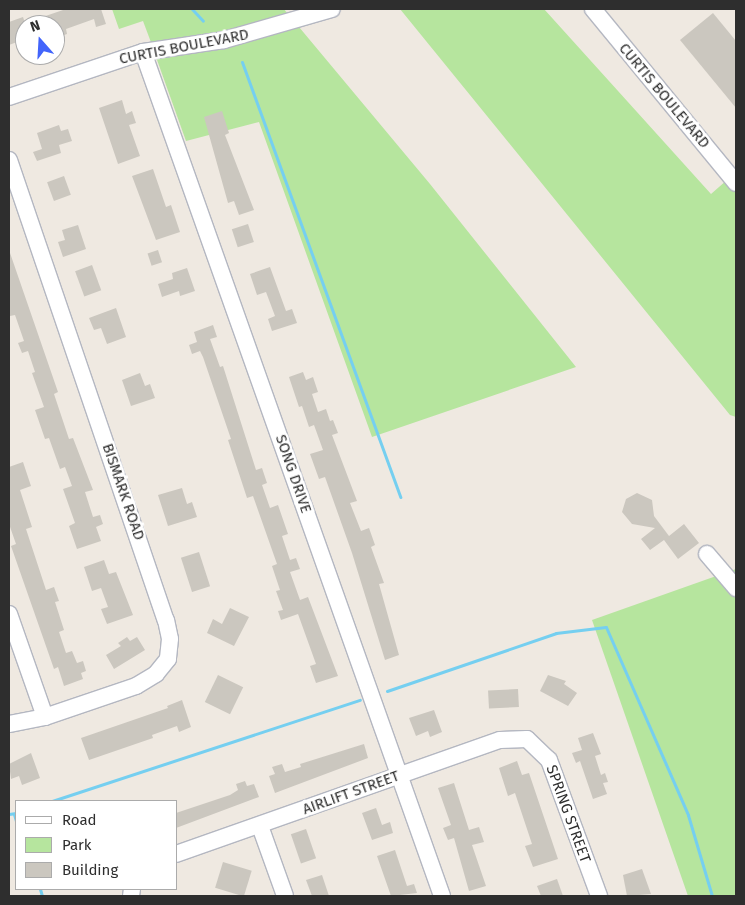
<!DOCTYPE html>
<style>
body{margin:0}
#map{position:relative;width:745px;height:905px;overflow:hidden;background:#efe9e1;font-family:"Fira Sans",sans-serif}
div>[style]{position:absolute}
.green>*{inset:0;background:#b6e59e}
.stream>*{height:3px;margin:-1.5px;padding:0 1.5px;transform-origin:1.5px;border-radius:1.5px;background:#75cff0}
.building>*{inset:0;background:#cbc7bf;transform-origin:0 0}
.roads{filter:drop-shadow(1px 0 #b4b7c1) drop-shadow(-1px 0 #b4b7c1) drop-shadow(0 1px #b4b7c1) drop-shadow(0 -1px #b4b7c1)}
.minor>*{height:16px;margin:-8px;padding:0 8px;transform-origin:8px;border-radius:8px;background:#fff}
span{translate:-50% -50%;white-space:nowrap;text-align:center;line-height:1.15;-webkit-text-stroke:5px #fff;paint-order:stroke}
.street-label{font-size:15px;color:#2e2e2e}
.frame{position:absolute;inset:0;border:10px solid #2e2e2e;pointer-events:none}
.legend{position:absolute;left:15px;top:800px;width:162px;height:90px;box-sizing:border-box;background:#fff;border:1px solid #ababab;margin:0;padding:6px 9px;list-style:none;font-size:15px;color:#2e2e2e}
.legend li{display:flex;align-items:center;gap:10px;height:25px}
.legend b{width:25px;border:1px solid #ababab}
.north{position:absolute;left:15px;top:15px;width:50px;height:50px;box-sizing:border-box;background:#fff;border:1px solid #ababab;border-radius:50%;rotate:341deg;font-size:14px;font-weight:700;line-height:20px;text-align:center;color:#2e2e2e}
.north::after{content:'';display:block;margin:auto;width:18px;height:22px;background:#4264fb;clip-path:polygon(50% 0,100% 100%,50% 72%,0 100%)}
</style>
<div id="map">
<div class="green">
<div style="clip-path:polygon(112px 9px,284px 9px,290px 17px,223px 34px,152px 45px,143px 21px,119px 29px)"></div>
<div style="clip-path:polygon(400px 9px,544px 9px,711px 194px,727px 180px,736px 192px,736px 417px,730px 415px)"></div>
<div style="clip-path:polygon(299px 27px,430px 184px,576px 367px,372px 437px,259px 122px,186px 141px,156px 57px,226px 46px)"></div>
<div style="clip-path:polygon(736px 569px,736px 896px,688px 896px,592px 620px)"></div>
</div>
<div class="stream">
<div style="left:192px;top:9px;width:16px;rotate:47deg"></div>
<div style="left:242px;top:62px;width:463px;rotate:70deg"></div>
<div style="left:387px;top:691px;width:179px;rotate:-18.9deg"></div>
<div style="left:556px;top:633px;width:50px;rotate:-6.8deg"></div>
<div style="left:606px;top:627px;width:205px;rotate:66.4deg"></div>
<div style="left:688px;top:815px;width:84px;rotate:73.5deg"></div>
<div style="left:52px;top:801px;width:324px;rotate:-18.2deg"></div>
<div style="left:9px;top:814px;width:7px;rotate:-8deg"></div>
<div style="left:14px;top:814px;width:7px;rotate:74deg"></div>
<div style="left:40px;top:889px;width:7px;rotate:74deg"></div>
</div>
<div class="building">
<div style="clip-path:polygon(66px 9px,101px 9px,106px 24px,96px 27px,94px 19px,66px 29px,67px 34px,55px 38px,55px 25px,25px 25px,25px 39px,9px 45px,9px 22px,23px 17px,25px 23px)"></div>
<div style="clip-path:polygon(713px 13px,736px 41px,736px 108px,680px 40px)"></div>
<div style="clip-path:polygon(122px 100px,126px 114px,132px 111px,136px 123px,129px 125px,140px 156px,118px 164px,99px 108px)"></div>
<div style="clip-path:polygon(222px 111px,229px 133px,225px 135px,254px 210px,239px 215px,234px 201px,228px 203px,204px 117px)"></div>
<div style="clip-path:polygon(59px 125px,61px 131px,68px 129px,72px 141px,59px 145px,61px 153px,37px 161px,33px 152px,42px 149px,37px 133px)"></div>
<div style="clip-path:polygon(153px 169px,166px 207px,171px 205px,180px 232px,156px 240px,132px 176px)"></div>
<div style="left:64px;top:176px;width:20px;height:18px;rotate:70deg"></div>
<div style="left:248px;top:224px;width:19px;height:17px;rotate:72deg"></div>
<div style="clip-path:polygon(78px 225px,86px 249px,63px 257px,58px 242px,65px 240px,62px 230px)"></div>
<div style="clip-path:polygon(9px 250px,58px 392px,54px 394px,69px 439px,73px 438px,93px 490px,85px 492px,93px 517px,100px 515px,103px 524px,96px 527px,101px 541px,77px 549px,69px 526px,75px 523px,63px 489px,72px 486px,65px 467px,60px 469px,49px 438px,45px 439px,35px 410px,44px 407px,32px 373px,35px 372px,28px 351px,22px 353px,18px 343px,24px 341px,15px 315px,10px 316px,9px 312px)"></div>
<div style="left:158px;top:250px;width:13px;height:11px;rotate:72deg"></div>
<div style="left:92px;top:265px;width:27px;height:18px;rotate:70deg"></div>
<div style="clip-path:polygon(270px 267px,286px 311px,292px 309px,297px 323px,272px 331px,268px 319px,275px 316px,266px 292px,257px 295px,250px 274px)"></div>
<div style="clip-path:polygon(187px 268px,195px 291px,180px 296px,179px 291px,162px 297px,158px 284px,173px 279px,172px 273px)"></div>
<div style="clip-path:polygon(116px 308px,126px 337px,107px 344px,101px 328px,94px 330px,89px 318px)"></div>
<div style="clip-path:polygon(213px 325px,217px 337px,210px 339px,220px 367px,223px 366px,256px 470px,262px 468px,267px 483px,262px 485px,270px 508px,278px 505px,288px 534px,282px 536px,290px 560px,296px 558px,300px 569px,290px 572px,300px 600px,308px 597px,338px 676px,316px 683px,310px 666px,316px 664px,298px 614px,281px 620px,278px 611px,283px 610px,276px 591px,280px 590px,272px 566px,277px 564px,253px 496px,247px 498px,228px 440px,231px 439px,203px 357px,200px 351px,192px 354px,189px 345px,197px 342px,194px 332px)"></div>
<div style="clip-path:polygon(303px 372px,306px 380px,313px 377px,318px 392px,312px 394px,318px 412px,326px 409px,330px 421px,333px 420px,338px 433px,332px 435px,357px 501px,350px 503px,361px 531px,369px 528px,375px 545px,371px 547px,384px 583px,379px 584px,399px 655px,385px 660px,352px 553px,325px 477px,319px 479px,310px 454px,323px 450px,314px 425px,309px 427px,302px 406px,299px 407px,289px 377px)"></div>
<div style="clip-path:polygon(140px 373px,145px 386px,150px 384px,155px 398px,131px 406px,122px 380px)"></div>
<div style="clip-path:polygon(23px 462px,31px 486px,20px 490px,32px 527px,26px 529px,46px 590px,54px 587px,59px 601px,55px 602px,64px 630px,59px 632px,66px 653px,72px 651px,77px 663px,83px 661px,86px 671px,81px 673px,83px 679px,64px 686px,58px 667px,54px 669px,11px 546px,16px 544px,9px 524px,9px 467px)"></div>
<div style="clip-path:polygon(182px 488px,187px 504px,192px 502px,197px 517px,168px 526px,158px 495px)"></div>
<div style="clip-path:polygon(637px 493px,652px 500px,654px 516px,669px 536px,684px 524px,699px 543px,678px 559px,664px 540px,650px 550px,641px 539px,655px 528px,632px 524px,622px 512px,626px 499px)"></div>
<div style="left:199px;top:552px;width:36px;height:19px;rotate:72deg"></div>
<div style="clip-path:polygon(104px 560px,109px 574px,116px 572px,133px 615px,107px 624px,101px 609px,108px 607px,101px 588px,92px 591px,84px 567px)"></div>
<div style="clip-path:polygon(230px 608px,249px 617px,234px 646px,207px 633px,213px 619px,222px 624px)"></div>
<div style="clip-path:polygon(127px 637px,130px 641px,137px 637px,145px 650px,114px 669px,106px 655px,121px 646px,118px 643px)"></div>
<div style="left:218px;top:675px;width:28px;height:30px;rotate:26deg"></div>
<div style="clip-path:polygon(548px 675px,566px 681px,564px 684px,577px 693px,568px 706px,540px 691px)"></div>
<div style="left:518px;top:689px;width:18px;height:30px;rotate:87deg"></div>
<div style="clip-path:polygon(182px 700px,191px 727px,179px 732px,177px 726px,152px 735px,153px 738px,89px 760px,81px 738px,168px 708px,167px 706px)"></div>
<div style="clip-path:polygon(434px 710px,442px 732px,430px 737px,428px 731px,416px 736px,409px 718px)"></div>
<div style="clip-path:polygon(593px 733px,601px 754px,595px 756px,601px 775px,605px 773px,608px 782px,603px 783px,607px 794px,593px 799px,580px 761px,576px 763px,572px 753px,582px 750px,578px 738px)"></div>
<div style="clip-path:polygon(364px 744px,368px 758px,275px 793px,269px 776px,275px 774px,272px 767px,282px 764px,285px 772px,301px 767px,300px 764px)"></div>
<div style="clip-path:polygon(31px 753px,40px 778px,22px 785px,19px 776px,11px 779px,9px 764px)"></div>
<div style="clip-path:polygon(517px 761px,522px 775px,529px 773px,558px 859px,533px 867px,525px 846px,532px 844px,515px 793px,508px 796px,499px 768px)"></div>
<div style="clip-path:polygon(245px 781px,247px 786px,254px 784px,259px 797px,176px 828px,176px 813px,230px 795px,238px 790px,236px 784px)"></div>
<div style="clip-path:polygon(454px 783px,469px 830px,479px 827px,484px 842px,472px 845px,486px 886px,469px 891px,454px 838px,448px 840px,443px 828px,451px 825px,438px 788px)"></div>
<div style="clip-path:polygon(376px 808px,382px 825px,390px 822px,393px 833px,372px 840px,362px 813px)"></div>
<div style="left:306px;top:829px;width:31px;height:16px;rotate:71deg"></div>
<div style="clip-path:polygon(395px 850px,407px 886px,414px 884px,417px 893px,391px 896px,377px 856px)"></div>
<div style="left:223px;top:862px;width:30px;height:27px;rotate:17deg"></div>
<div style="clip-path:polygon(642px 869px,651px 894px,627px 896px,623px 875px)"></div>
<div style="clip-path:polygon(322px 875px,329px 896px,312px 896px,306px 880px)"></div>
<div style="clip-path:polygon(557px 879px,563px 896px,541px 896px,537px 886px)"></div>
</div>
<div class="roads">
<div class="minor">
<div style="left:593px;top:9px;width:225px;rotate:50.6deg"></div>
<div style="left:143px;top:52px;width:895px;rotate:70.49deg"></div>
<div style="left:9px;top:97px;width:141px;rotate:-18.6deg"></div>
<div style="left:143px;top:52px;width:82px;rotate:-8.4deg"></div>
<div style="left:224px;top:40px;width:112px;rotate:-16deg"></div>
<div style="left:9px;top:160px;width:486px;rotate:71.2deg"></div>
<div style="left:166px;top:620px;width:19px;rotate:78deg"></div>
<div style="left:170px;top:639px;width:20px;rotate:96deg"></div>
<div style="left:168px;top:659px;width:19px;rotate:129deg"></div>
<div style="left:156px;top:674px;width:23px;rotate:149deg"></div>
<div style="left:136px;top:686px;width:96px;rotate:161.2deg"></div>
<div style="left:45px;top:717px;width:37px;rotate:169deg"></div>
<div style="left:707px;top:554px;width:45px;rotate:49.5deg"></div>
<div style="left:9px;top:614px;width:109px;rotate:70.7deg"></div>
<div style="left:260px;top:826px;width:74px;rotate:70.3deg"></div>
<div style="left:176px;top:854px;width:343px;rotate:-19.4deg"></div>
<div style="left:500px;top:740px;width:27px;rotate:-2deg"></div>
<div style="left:527px;top:739px;width:30px;rotate:44deg"></div>
<div style="left:549px;top:760px;width:145px;rotate:69.8deg"></div>
<div style="left:131px;top:896px;width:7px;rotate:-82deg"></div>
</div>
</div>
<div class="street-label">
<span style="left:184px;top:47px;rotate:-11deg">CURTIS BOULEVARD</span>
<span style="left:664px;top:96px;rotate:50deg">CURTIS BOULEVARD</span>
<span style="left:293px;top:474px;rotate:71deg">SONG DRIVE</span>
<span style="left:123px;top:492px;rotate:71deg">BISMARK ROAD</span>
<span style="left:351px;top:793px;rotate:-20deg">AIRLIFT STREET</span>
<span style="left:568px;top:814px;rotate:70deg">SPRING STREET</span>
</div>
<div class="frame"></div>
<ul class="legend">
<li><b style="height:6px;background:#fff"></b>Road</li>
<li><b style="height:14px;background:#b6e59e"></b>Park</li>
<li><b style="height:14px;background:#cbc7bf"></b>Building</li>
</ul>
<div class="north">N</div>
</div>
